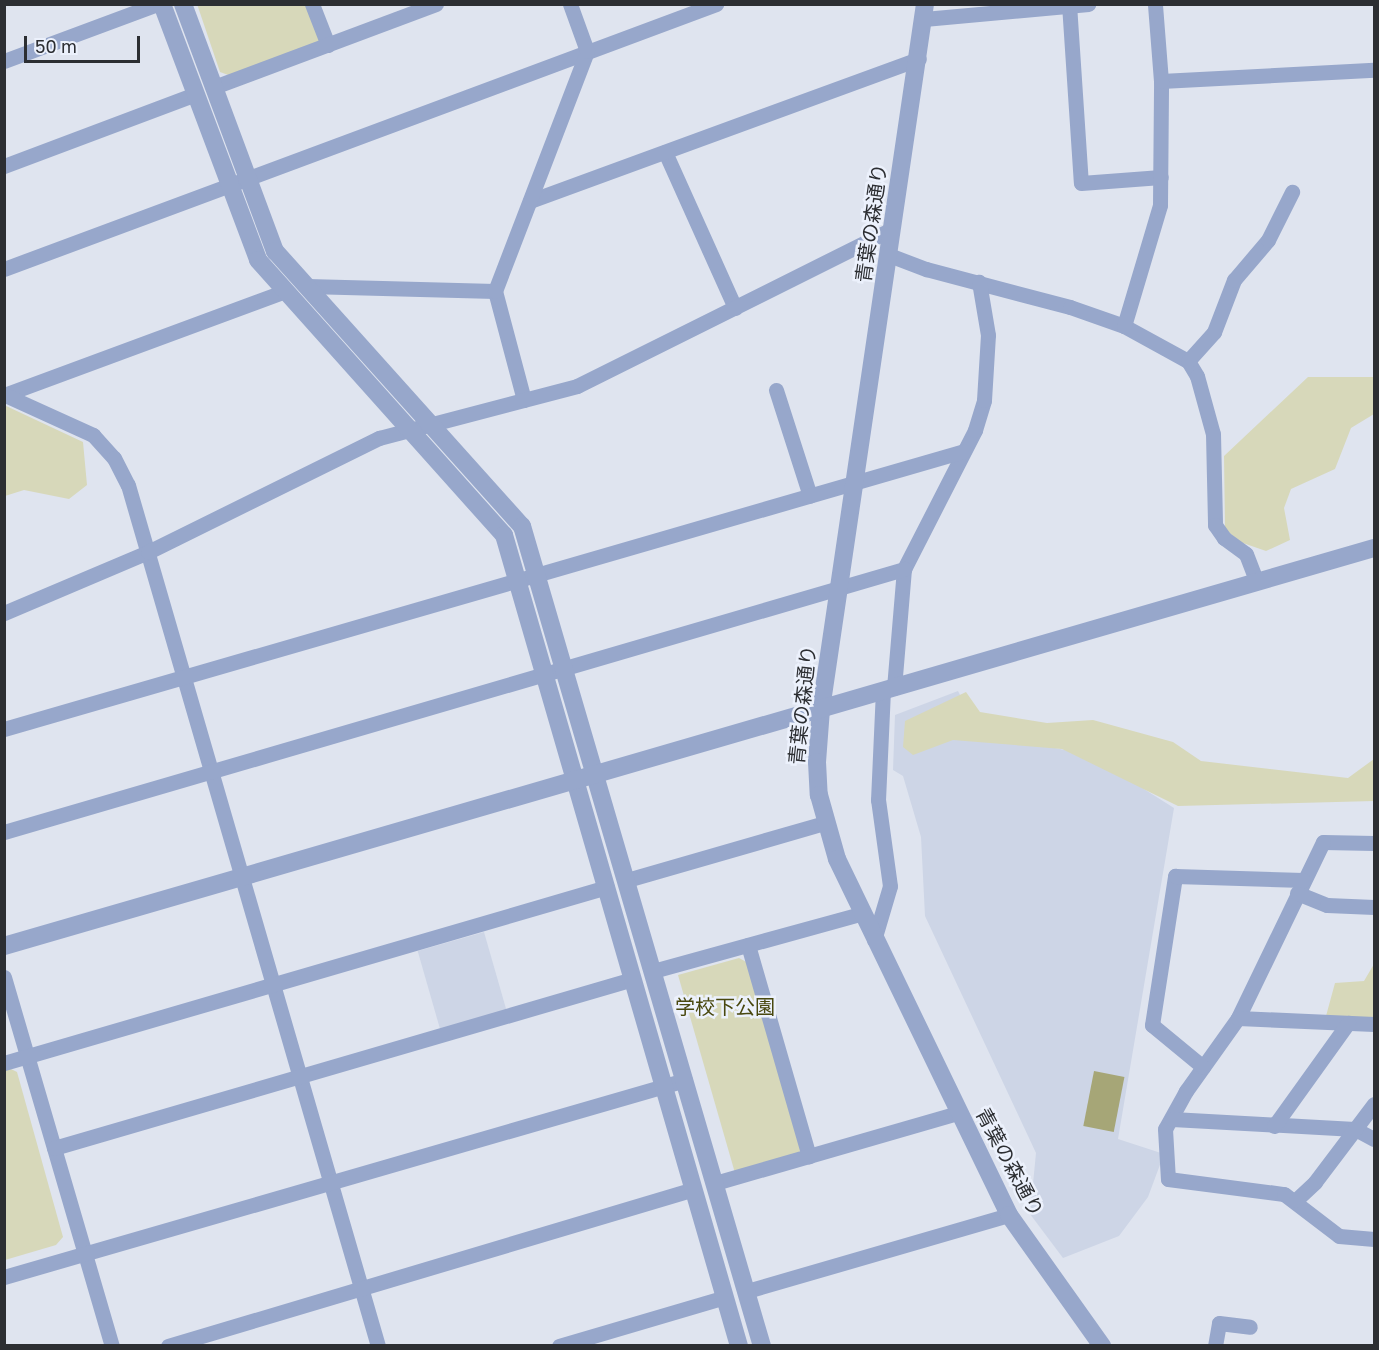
<!DOCTYPE html>
<meta charset="utf-8">
<style>
body{margin:0}
#map{position:relative;width:1379px;height:1350px;overflow:hidden;background:#dfe4ef;font-family:"Golos Text","Noto Sans JP",sans-serif}
div>[style]{position:absolute}
.built>*{inset:0;background:#cdd5e6;transform-origin:0 0}
.green>*{inset:0;background:#d7d8ba}
.water>*{inset:0;background:#a6a677;transform-origin:0 0}
.minor>*{height:15px;margin:-7.5px;padding:0 7.5px;transform-origin:7.5px;border-radius:7.5px;background:#97a7cb}
.tertiary>*{height:18px;margin:-9px;padding:0 9px;transform-origin:9px;border-radius:9px;background:#97a7cb}
span{translate:-50% -50%;white-space:nowrap;text-align:center;line-height:1.15;-webkit-text-stroke:5px #ecf1fc;paint-order:stroke}
.street-label{font-size:20px;color:#2c2e32}
.park-label{font-size:20px;color:#49480f}
.frame{position:absolute;inset:0;border:6px solid #2c2e32;pointer-events:none}
.scale{position:absolute;left:24px;top:36px;width:116px;height:27px;box-sizing:border-box;border:3px solid #2c2e32;border-top:0;padding-left:8px;font-size:18px;line-height:21px;white-space:nowrap;color:#2c2e32;-webkit-text-stroke:4px #ecf1fc;paint-order:stroke}
</style>
<div id="map">
<div class="built">
<div style="clip-path:polygon(958px 691px,979px 733px,1090px 755px,1174px 808px,1118px 1139px,1164px 1154px,1148px 1197px,1119px 1236px,1063px 1258px,1030px 1214px,1036px 1153px,925px 916px,921px 837px,903px 776px,893px 770px,895px 715px)"></div>
<div style="left:484px;top:932px;width:83px;height:69px;rotate:74deg"></div>
</div>
<div class="green">
<div style="clip-path:polygon(197px 4px,309px 5px,321px 38px,318px 45px,231px 76px,220px 72px)"></div>
<div style="clip-path:polygon(1308px 377px,1374px 377px,1374px 414px,1351px 428px,1335px 469px,1291px 489px,1284px 508px,1290px 540px,1266px 551px,1240px 542px,1225px 529px,1224px 456px)"></div>
<div style="clip-path:polygon(4px 405px,83px 442px,87px 485px,69px 499px,24px 490px,5px 496px)"></div>
<div style="clip-path:polygon(966px 692px,980px 712px,1047px 723px,1093px 720px,1173px 742px,1201px 761px,1348px 778px,1374px 759px,1374px 801px,1178px 806px,1062px 749px,953px 740px,913px 755px,903px 747px,905px 721px)"></div>
<div style="clip-path:polygon(739px 958px,752px 965px,803px 1144px,797px 1157px,735px 1173px,678px 975px)"></div>
<div style="clip-path:polygon(1374px 964px,1374px 1019px,1326px 1016px,1335px 983px,1364px 981px)"></div>
<div style="clip-path:polygon(9px 1068px,17px 1072px,63px 1237px,56px 1245px,5px 1260px,4px 1069px)"></div>
</div>
<div class="water">
<div style="left:1094px;top:1071px;width:31px;height:56px;rotate:11deg"></div>
</div>
<div class="minor">
<div style="left:312px;top:4px;width:44px;rotate:68.7deg"></div>
<div style="left:1069px;top:4px;width:179px;rotate:86.2deg"></div>
<div style="left:1081px;top:183px;width:80px;rotate:-4.3deg"></div>
<div style="left:924px;top:19px;width:165px;rotate:-5.2deg"></div>
<div style="left:4px;top:61px;width:163px;rotate:-20.4deg"></div>
<div style="left:1161px;top:81px;width:213px;rotate:-3deg"></div>
<div style="left:214px;top:87px;width:237px;rotate:-20.5deg"></div>
<div style="left:665px;top:152px;width:171px;rotate:65.8deg"></div>
<div style="left:4px;top:166px;width:205px;rotate:-20.6deg"></div>
<div style="left:530px;top:201px;width:414px;rotate:-20.1deg"></div>
<div style="left:889px;top:255px;width:40px;rotate:21deg"></div>
<div style="left:926px;top:269px;width:149px;rotate:14.8deg"></div>
<div style="left:1070px;top:307px;width:57px;rotate:19.4deg"></div>
<div style="left:1124px;top:326px;width:73px;rotate:28.7deg"></div>
<div style="left:1188px;top:361px;width:17px;rotate:59deg"></div>
<div style="left:1197px;top:376px;width:60px;rotate:74.6deg"></div>
<div style="left:1213px;top:434px;width:91px;rotate:88.7deg"></div>
<div style="left:1215px;top:525px;width:16px;rotate:55deg"></div>
<div style="left:1224px;top:538px;width:27px;rotate:36deg"></div>
<div style="left:1246px;top:554px;width:30px;rotate:69deg"></div>
<div style="left:4px;top:269px;width:760px;rotate:-20.41deg"></div>
<div style="left:307px;top:286px;width:188px;rotate:1.5deg"></div>
<div style="left:1124px;top:326px;width:126px;rotate:-73.4deg"></div>
<div style="left:1160px;top:205px;width:124px;rotate:-89.5deg"></div>
<div style="left:1161px;top:81px;width:77px;rotate:-94.5deg"></div>
<div style="left:1188px;top:361px;width:39px;rotate:-48deg"></div>
<div style="left:1214px;top:332px;width:56px;rotate:-69deg"></div>
<div style="left:1234px;top:280px;width:52px;rotate:-49.6deg"></div>
<div style="left:1268px;top:240px;width:54px;rotate:-63.4deg"></div>
<div style="left:776px;top:390px;width:111px;rotate:72.2deg"></div>
<div style="left:4px;top:395px;width:300px;rotate:-20.3deg"></div>
<div style="left:5px;top:395px;width:97px;rotate:24.4deg"></div>
<div style="left:93px;top:435px;width:31px;rotate:48deg"></div>
<div style="left:114px;top:458px;width:30px;rotate:63deg"></div>
<div style="left:128px;top:485px;width:897px;rotate:73.81deg"></div>
<div style="left:524px;top:400px;width:113px;rotate:-104.9deg"></div>
<div style="left:495px;top:291px;width:257px;rotate:-69deg"></div>
<div style="left:587px;top:51px;width:50px;rotate:-109.9deg"></div>
<div style="left:4px;top:613px;width:156px;rotate:-23deg"></div>
<div style="left:148px;top:552px;width:258px;rotate:-26.3deg"></div>
<div style="left:379px;top:438px;width:205px;rotate:-14.7deg"></div>
<div style="left:577px;top:386px;width:352px;rotate:-26.5deg"></div>
<div style="left:894px;top:688px;width:119px;rotate:-85.2deg"></div>
<div style="left:904px;top:569px;width:156px;rotate:-62.9deg"></div>
<div style="left:975px;top:430px;width:31px;rotate:-73deg"></div>
<div style="left:984px;top:400px;width:65px;rotate:-86.5deg"></div>
<div style="left:988px;top:335px;width:54px;rotate:-99.6deg"></div>
<div style="left:4px;top:729px;width:999px;rotate:-16.15deg"></div>
<div style="left:4px;top:832px;width:938px;rotate:-16.29deg"></div>
<div style="left:1374px;top:843px;width:51px;rotate:-178.9deg"></div>
<div style="left:1323px;top:842px;width:195px;rotate:115.8deg"></div>
<div style="left:1238px;top:1018px;width:90px;rotate:125.5deg"></div>
<div style="left:1186px;top:1091px;width:43px;rotate:118.9deg"></div>
<div style="left:1165px;top:1129px;width:50px;rotate:86.6deg"></div>
<div style="left:1168px;top:1179px;width:117px;rotate:7.4deg"></div>
<div style="left:1284px;top:1194px;width:69px;rotate:37.4deg"></div>
<div style="left:1339px;top:1236px;width:35px;rotate:5deg"></div>
<div style="left:627px;top:880px;width:205px;rotate:-16.1deg"></div>
<div style="left:1297px;top:893px;width:32px;rotate:22deg"></div>
<div style="left:1327px;top:905px;width:47px;rotate:2.4deg"></div>
<div style="left:874px;top:940px;width:56px;rotate:-73.5deg"></div>
<div style="left:890px;top:886px;width:87px;rotate:-97.9deg"></div>
<div style="left:878px;top:800px;width:109px;rotate:-87.4deg"></div>
<div style="left:748px;top:945px;width:220px;rotate:73.9deg"></div>
<div style="left:653px;top:971px;width:218px;rotate:-15.4deg"></div>
<div style="left:4px;top:977px;width:384px;rotate:73.7deg"></div>
<div style="left:1238px;top:1018px;width:136px;rotate:2.5deg"></div>
<div style="left:4px;top:1063px;width:628px;rotate:-16.27deg"></div>
<div style="left:1203px;top:1067px;width:66px;rotate:-140.5deg"></div>
<div style="left:1152px;top:1025px;width:151px;rotate:-81.2deg"></div>
<div style="left:1175px;top:876px;width:128px;rotate:1.8deg"></div>
<div style="left:1172px;top:1119px;width:183px;rotate:3.1deg"></div>
<div style="left:1355px;top:1129px;width:21px;rotate:28deg"></div>
<div style="left:1274px;top:1126px;width:127px;rotate:-54.3deg"></div>
<div style="left:54px;top:1148px;width:603px;rotate:-16.27deg"></div>
<div style="left:715px;top:1183px;width:253px;rotate:-16.1deg"></div>
<div style="left:1296px;top:1200px;width:26px;rotate:-43deg"></div>
<div style="left:1315px;top:1182px;width:98px;rotate:-52.9deg"></div>
<div style="left:4px;top:1277px;width:709px;rotate:-16.13deg"></div>
<div style="left:747px;top:1291px;width:273px;rotate:-16.2deg"></div>
<div style="left:168px;top:1346px;width:549px;rotate:-16.62deg"></div>
<div style="left:559px;top:1346px;width:173px;rotate:-16.4deg"></div>
<div style="left:1215px;top:1346px;width:23px;rotate:-80deg"></div>
<div style="left:1219px;top:1323px;width:31px;rotate:7deg"></div>
</div>
<div class="tertiary">
<div style="left:162px;top:4px;width:273px;rotate:69.4deg"></div>
<div style="left:258px;top:260px;width:369px;rotate:48.2deg"></div>
<div style="left:504px;top:535px;width:844px;rotate:73.84deg"></div>
<div style="left:183px;top:4px;width:264px;rotate:69.6deg"></div>
<div style="left:275px;top:251px;width:370px;rotate:48.1deg"></div>
<div style="left:522px;top:526px;width:854px;rotate:73.69deg"></div>
<div style="left:925px;top:4px;width:713px;rotate:98.39deg"></div>
<div style="left:821px;top:709px;width:53px;rotate:94.3deg"></div>
<div style="left:817px;top:762px;width:33px;rotate:87deg"></div>
<div style="left:819px;top:795px;width:66px;rotate:74.3deg"></div>
<div style="left:837px;top:859px;width:395px;rotate:64.2deg"></div>
<div style="left:1009px;top:1215px;width:161px;rotate:54.6deg"></div>
<div style="left:4px;top:946px;width:1427px;rotate:-16.2deg"></div>
</div>
<div class="street-label">
<span style="left:871px;top:223px;rotate:-82deg">青葉の森通り</span>
<span style="left:802px;top:705px;rotate:-84deg">青葉の森通り</span>
<span style="left:1010px;top:1162px;rotate:62deg">青葉の森通り</span>
</div>
<div class="park-label">
<span style="left:725px;top:1006px">学校下公園</span>
</div>
<div class="frame"></div>
<div class="scale">50 m</div>
</div>
